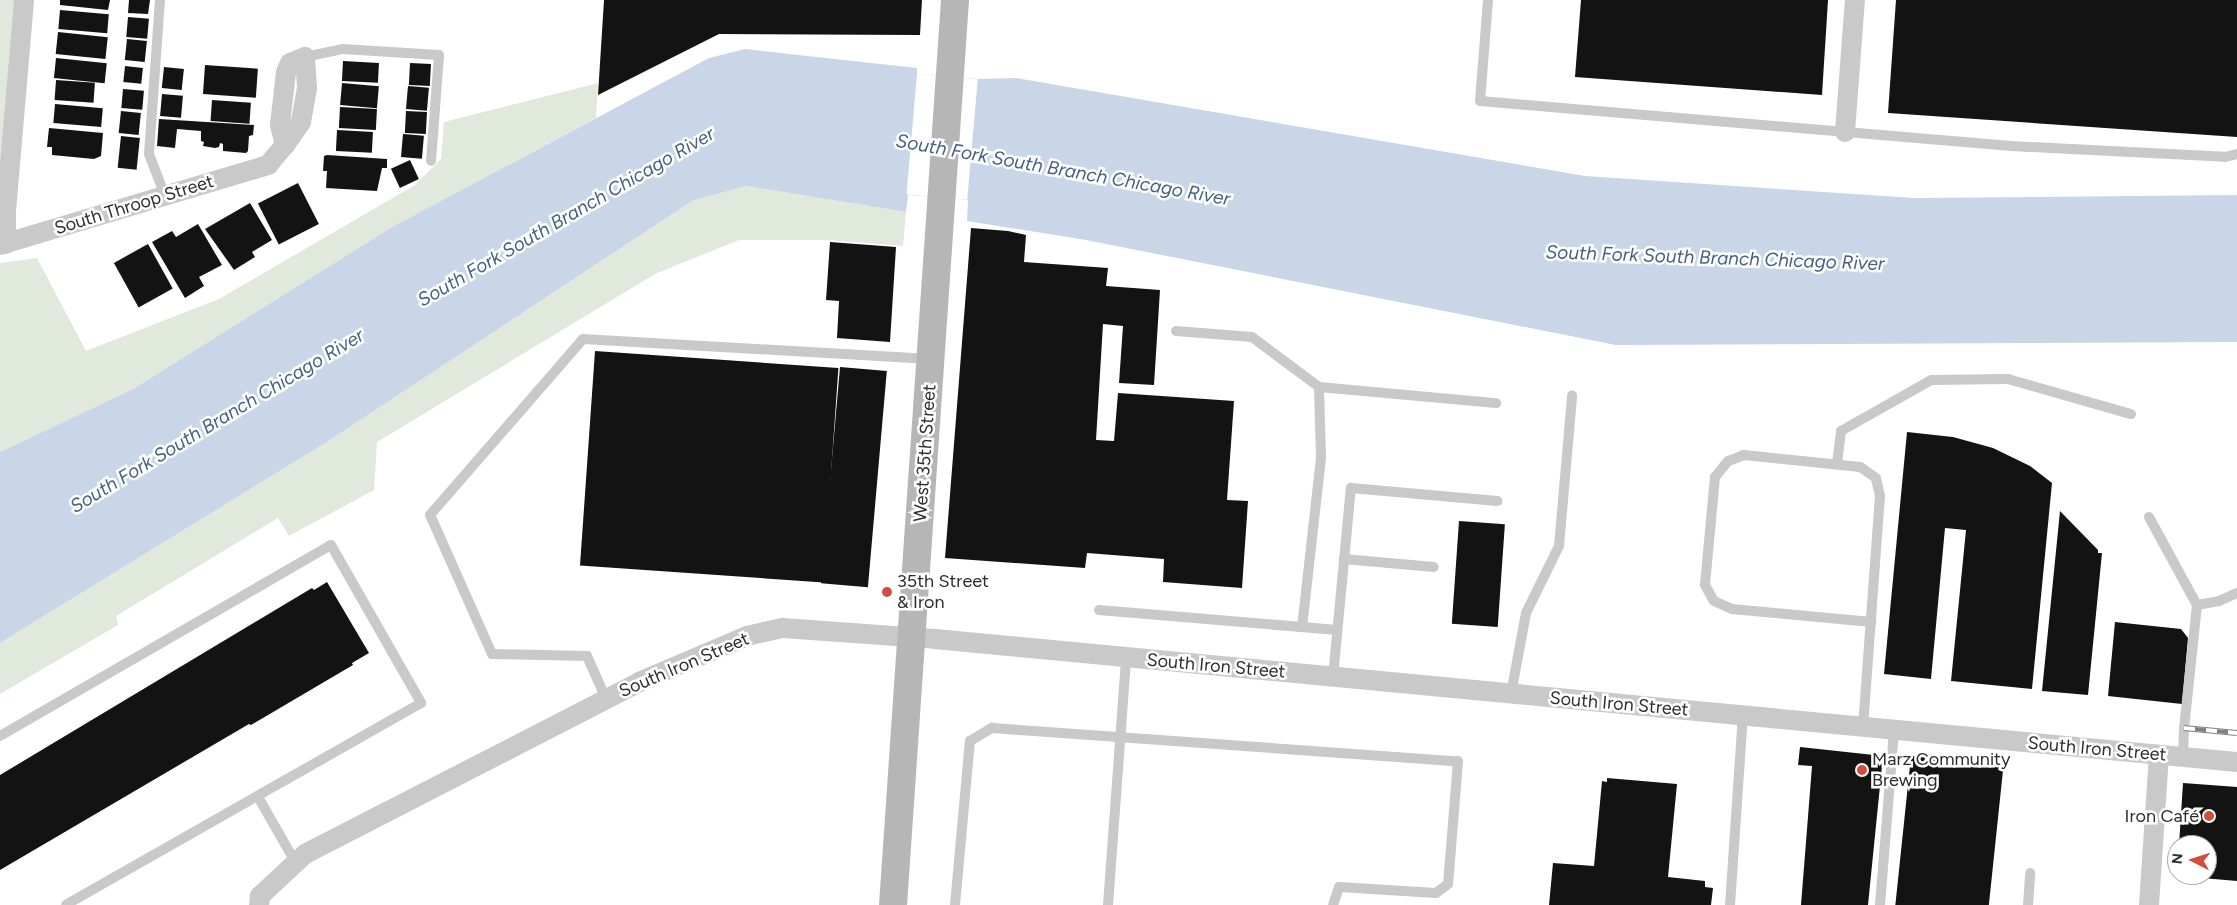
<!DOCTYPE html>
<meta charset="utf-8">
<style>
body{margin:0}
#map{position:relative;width:2237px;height:905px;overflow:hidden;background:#fff;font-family:Figtree,sans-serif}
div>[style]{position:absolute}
.green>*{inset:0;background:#e0e9db}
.water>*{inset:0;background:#c9d6e7}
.pier>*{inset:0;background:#fff;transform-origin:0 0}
.building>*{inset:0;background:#131313;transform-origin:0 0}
.service>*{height:10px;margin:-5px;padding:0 5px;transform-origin:5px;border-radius:5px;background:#c9c9c9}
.minor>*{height:20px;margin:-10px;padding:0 10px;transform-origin:10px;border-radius:10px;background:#c9c9c9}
.secondary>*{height:28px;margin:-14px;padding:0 14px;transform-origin:14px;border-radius:14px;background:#b6b6b6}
.rail>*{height:5.5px;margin-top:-2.75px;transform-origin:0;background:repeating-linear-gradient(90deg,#fff 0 11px,#818181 0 22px);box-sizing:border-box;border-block:1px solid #818181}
.dots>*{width:14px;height:14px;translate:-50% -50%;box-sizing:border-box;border:2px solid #fff;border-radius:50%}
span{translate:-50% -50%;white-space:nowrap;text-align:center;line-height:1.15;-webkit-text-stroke:5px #fff;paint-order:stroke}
.street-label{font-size:18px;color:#2c2c2c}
.poi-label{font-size:18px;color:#2c2c2c}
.left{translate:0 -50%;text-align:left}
.right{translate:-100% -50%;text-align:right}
.water-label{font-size:19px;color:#446185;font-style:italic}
.north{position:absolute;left:2167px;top:835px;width:50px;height:50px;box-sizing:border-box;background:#fff;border:1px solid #ababab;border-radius:50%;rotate:275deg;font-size:14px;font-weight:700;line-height:20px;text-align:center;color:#2c2c2c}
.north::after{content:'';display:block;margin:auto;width:18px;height:22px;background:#d24d40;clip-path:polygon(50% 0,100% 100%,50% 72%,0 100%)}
</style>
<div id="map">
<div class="green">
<div style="clip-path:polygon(0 0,15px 0,0 194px)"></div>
<div style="clip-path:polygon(598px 83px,596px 118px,392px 227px,133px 389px,0 452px,0 263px,37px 258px,86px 351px,219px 299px,415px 185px,441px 159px,444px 122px)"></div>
<div style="clip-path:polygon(746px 186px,906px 212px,903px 246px,828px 240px,739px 240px,655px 274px,377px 442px,374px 490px,289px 536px,278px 518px,116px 616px,118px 625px,0 694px,0 643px,330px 440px,692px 201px)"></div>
</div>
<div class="water">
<div style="clip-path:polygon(745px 49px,917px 68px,917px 74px,978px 79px,1016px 78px,1585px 176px,1914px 198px,2237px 195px,2237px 342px,1616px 345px,1086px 240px,967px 221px,968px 200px,908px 195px,906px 212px,746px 186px,692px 201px,330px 440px,0 643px,0 452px,133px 389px,392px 227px,709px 58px)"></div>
</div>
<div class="pier">
<div style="left:917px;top:74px;width:61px;height:121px;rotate:5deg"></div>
</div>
<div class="building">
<div style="clip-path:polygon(60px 0,110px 0,108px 10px,60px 5px)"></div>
<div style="clip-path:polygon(129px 0,150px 0,148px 14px,128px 13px)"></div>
<div style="clip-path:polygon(604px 0,922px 0,920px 35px,719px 34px,598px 95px)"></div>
<div style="clip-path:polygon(1581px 0,1828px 0,1822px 95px,1575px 77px)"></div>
<div style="clip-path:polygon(1896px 0,2237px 0,2237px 137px,1888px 113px)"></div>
<div style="left:60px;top:10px;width:49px;height:19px;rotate:5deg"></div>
<div style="left:128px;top:17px;width:21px;height:20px;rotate:5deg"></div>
<div style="left:58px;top:32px;width:50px;height:22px;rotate:6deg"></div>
<div style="left:127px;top:39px;width:20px;height:21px;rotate:6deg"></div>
<div style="left:56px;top:58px;width:51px;height:20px;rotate:6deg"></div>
<div style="left:343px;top:61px;width:36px;height:20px;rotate:3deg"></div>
<div style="left:410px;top:63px;width:21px;height:22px;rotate:3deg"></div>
<div style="left:205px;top:65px;width:53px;height:29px;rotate:4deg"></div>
<div style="left:125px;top:66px;width:18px;height:16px;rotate:6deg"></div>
<div style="left:164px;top:67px;width:20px;height:21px;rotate:6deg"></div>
<div style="left:56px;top:80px;width:39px;height:20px;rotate:4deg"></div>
<div style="left:342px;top:83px;width:37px;height:22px;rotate:5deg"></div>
<div style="left:408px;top:86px;width:21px;height:23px;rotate:5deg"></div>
<div style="left:123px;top:89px;width:21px;height:19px;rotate:5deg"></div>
<div style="left:162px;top:94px;width:21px;height:22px;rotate:5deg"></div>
<div style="left:212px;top:100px;width:39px;height:21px;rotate:4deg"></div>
<div style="left:55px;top:104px;width:48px;height:19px;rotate:5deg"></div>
<div style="left:340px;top:107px;width:37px;height:21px;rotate:3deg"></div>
<div style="left:121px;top:111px;width:20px;height:22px;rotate:6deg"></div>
<div style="left:406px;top:111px;width:21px;height:22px;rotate:3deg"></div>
<div style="clip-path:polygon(159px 119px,254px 125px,253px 135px,249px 136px,248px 151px,246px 153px,223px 151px,223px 144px,220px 143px,219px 147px,215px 148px,203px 146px,204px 142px,201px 141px,201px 131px,177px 129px,175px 148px,157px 146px)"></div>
<div style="clip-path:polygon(49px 128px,103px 133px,101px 156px,94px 159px,52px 155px,52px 147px,47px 147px)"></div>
<div style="left:337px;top:130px;width:36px;height:21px;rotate:3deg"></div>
<div style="left:403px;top:134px;width:21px;height:23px;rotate:5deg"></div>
<div style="left:121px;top:136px;width:19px;height:32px;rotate:6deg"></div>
<div style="clip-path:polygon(327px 155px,387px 159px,387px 168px,382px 168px,377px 191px,326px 188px,327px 171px,323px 171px,324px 156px)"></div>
<div style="left:410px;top:160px;width:21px;height:21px;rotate:65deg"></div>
<div style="left:298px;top:183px;width:46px;height:45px;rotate:63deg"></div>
<div style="clip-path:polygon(250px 203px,272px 240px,252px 252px,255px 257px,234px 270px,205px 229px)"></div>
<div style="clip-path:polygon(198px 224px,222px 265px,199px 277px,204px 286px,185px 298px,152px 242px,172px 231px,176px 237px)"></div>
<div style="clip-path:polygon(971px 228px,1008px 231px,1026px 235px,1024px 262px,1108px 268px,1106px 286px,1160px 290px,1154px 385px,1119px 383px,1123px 326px,1103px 324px,1096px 440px,1114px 441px,1118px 393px,1234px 401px,1227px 500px,1248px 501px,1242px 588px,1163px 582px,1164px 559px,1087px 553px,1085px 568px,945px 558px)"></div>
<div style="clip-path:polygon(830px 242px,896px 247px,890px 342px,837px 338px,839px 301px,826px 300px)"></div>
<div style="left:148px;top:244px;width:51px;height:39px;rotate:61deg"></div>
<div style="left:595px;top:351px;width:244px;height:215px;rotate:4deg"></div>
<div style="left:840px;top:367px;width:47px;height:217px;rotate:5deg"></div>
<div style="clip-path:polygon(1907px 432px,1953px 437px,1993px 448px,2030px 466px,2052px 483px,2032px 689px,1951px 681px,1966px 530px,1945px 528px,1931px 679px,1884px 674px)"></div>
<div style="clip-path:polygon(2060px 511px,2098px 550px,2098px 553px,2102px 553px,2088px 695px,2042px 691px)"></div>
<div style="left:1459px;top:521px;width:46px;height:103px;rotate:4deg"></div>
<div style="clip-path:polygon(327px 582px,369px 653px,352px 663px,353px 665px,251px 725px,249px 724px,0 870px,0 775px,312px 588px,314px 590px)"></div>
<div style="clip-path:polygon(2115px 622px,2181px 629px,2188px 638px,2182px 704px,2108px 696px)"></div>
<div style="clip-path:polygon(1800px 747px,1883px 756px,1868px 905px,1801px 905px,1812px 766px,1798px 765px)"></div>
<div style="left:1911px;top:756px;width:93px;height:150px;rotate:6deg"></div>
<div style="clip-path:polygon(1607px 778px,1677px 784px,1668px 877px,1705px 881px,1705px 887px,1713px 888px,1711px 905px,1549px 905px,1553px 863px,1594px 866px,1602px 781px,1607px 782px)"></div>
<div style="clip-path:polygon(2183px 783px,2237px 787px,2237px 881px,2179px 876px,2207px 875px,2207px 845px,2179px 845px)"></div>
</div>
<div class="service">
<div style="left:160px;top:0;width:154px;rotate:94.1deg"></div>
<div style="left:149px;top:154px;width:45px;rotate:69.1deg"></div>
<div style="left:1488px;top:0;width:101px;rotate:94.5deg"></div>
<div style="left:1480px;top:101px;width:533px;rotate:4.84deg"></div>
<div style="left:2011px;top:146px;width:214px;rotate:2.9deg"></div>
<div style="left:2225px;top:157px;width:12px;rotate:-14deg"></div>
<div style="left:305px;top:57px;width:39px;rotate:-12deg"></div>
<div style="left:343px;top:49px;width:96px;rotate:3.6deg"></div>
<div style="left:439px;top:55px;width:106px;rotate:94.3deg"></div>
<div style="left:1176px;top:331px;width:76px;rotate:4.5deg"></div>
<div style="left:1252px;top:337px;width:84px;rotate:36.7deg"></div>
<div style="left:1319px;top:387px;width:71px;rotate:88.4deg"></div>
<div style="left:1321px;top:458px;width:170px;rotate:96.4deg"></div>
<div style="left:1319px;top:387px;width:178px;rotate:5.2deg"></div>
<div style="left:1837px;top:464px;width:33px;rotate:-83deg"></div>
<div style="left:1841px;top:431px;width:103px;rotate:-29.5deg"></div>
<div style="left:1931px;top:380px;width:77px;rotate:-0.7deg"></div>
<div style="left:2008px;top:379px;width:128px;rotate:15.9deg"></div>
<div style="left:2149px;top:517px;width:100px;rotate:61.4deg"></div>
<div style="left:2197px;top:605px;width:124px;rotate:96deg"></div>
<div style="left:2184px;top:728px;width:29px;rotate:92deg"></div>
<div style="left:1344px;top:559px;width:90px;rotate:5.1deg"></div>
<div style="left:2197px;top:605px;width:22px;rotate:-10deg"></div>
<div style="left:2219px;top:601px;width:20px;rotate:-24deg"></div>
<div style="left:1099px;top:610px;width:239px;rotate:4.8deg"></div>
<div style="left:1333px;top:677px;width:190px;rotate:-84.6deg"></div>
<div style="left:1351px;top:488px;width:147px;rotate:5.1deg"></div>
<div style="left:1511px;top:694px;width:82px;rotate:-79.5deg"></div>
<div style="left:1526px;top:613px;width:75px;rotate:-63.8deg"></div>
<div style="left:1559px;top:546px;width:151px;rotate:-85deg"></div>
<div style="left:606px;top:699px;width:47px;rotate:-113.8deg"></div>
<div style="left:587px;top:656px;width:95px;rotate:-178.8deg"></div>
<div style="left:492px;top:654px;width:152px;rotate:-114deg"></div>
<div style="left:430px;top:515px;width:233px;rotate:-49deg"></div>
<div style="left:583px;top:339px;width:348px;rotate:3.3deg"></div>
<div style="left:1863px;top:727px;width:232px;rotate:-85.8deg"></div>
<div style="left:1880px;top:496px;width:18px;rotate:-103deg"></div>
<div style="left:1876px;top:478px;width:19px;rotate:-145deg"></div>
<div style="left:1860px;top:467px;width:117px;rotate:-174.1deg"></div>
<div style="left:1744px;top:455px;width:17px;rotate:159deg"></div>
<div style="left:1728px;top:461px;width:21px;rotate:129deg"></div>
<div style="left:1715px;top:477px;width:108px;rotate:95.3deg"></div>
<div style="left:1705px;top:585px;width:18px;rotate:61deg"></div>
<div style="left:1714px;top:601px;width:20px;rotate:24deg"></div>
<div style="left:1732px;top:609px;width:140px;rotate:5.3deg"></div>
<div style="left:0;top:736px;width:382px;rotate:-30deg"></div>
<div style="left:331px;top:545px;width:182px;rotate:60.3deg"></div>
<div style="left:421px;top:703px;width:408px;rotate:150.4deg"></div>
<div style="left:258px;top:797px;width:76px;rotate:60.1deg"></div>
<div style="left:955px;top:905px;width:165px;rotate:-84.8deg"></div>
<div style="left:970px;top:741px;width:26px;rotate:-31deg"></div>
<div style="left:992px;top:728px;width:467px;rotate:4.1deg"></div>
<div style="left:1458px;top:761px;width:123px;rotate:94.6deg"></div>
<div style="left:1448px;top:884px;width:15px;rotate:143deg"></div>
<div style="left:1436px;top:893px;width:97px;rotate:-176.5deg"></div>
<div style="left:1339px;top:887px;width:19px;rotate:108deg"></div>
<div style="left:1108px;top:905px;width:249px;rotate:-85.8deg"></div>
<div style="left:1730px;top:905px;width:189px;rotate:-86.1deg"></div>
<div style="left:1880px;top:905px;width:176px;rotate:-85.4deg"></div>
<div style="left:2028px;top:905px;width:32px;rotate:-86deg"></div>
</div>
<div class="minor">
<div style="left:1845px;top:132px;width:132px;rotate:-85.7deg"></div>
<div style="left:6px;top:244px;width:33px;rotate:-90deg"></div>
<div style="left:6px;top:211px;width:212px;rotate:-85.1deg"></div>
<div style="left:0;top:245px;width:280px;rotate:-16.6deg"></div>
<div style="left:268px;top:165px;width:26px;rotate:-50deg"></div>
<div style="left:285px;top:145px;width:28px;rotate:-55deg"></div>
<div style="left:301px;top:122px;width:36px;rotate:-80deg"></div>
<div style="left:307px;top:87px;width:30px;rotate:-94deg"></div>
<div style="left:305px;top:57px;width:16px;rotate:158deg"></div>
<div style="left:290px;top:63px;width:10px;rotate:114deg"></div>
<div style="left:286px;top:72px;width:53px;rotate:96.5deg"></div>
<div style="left:280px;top:125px;width:21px;rotate:76deg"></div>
<div style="left:259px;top:905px;width:9px;rotate:-84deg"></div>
<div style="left:260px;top:896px;width:62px;rotate:-43deg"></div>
<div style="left:305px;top:854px;width:376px;rotate:-27.2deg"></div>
<div style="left:639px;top:682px;width:117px;rotate:-23.1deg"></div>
<div style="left:747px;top:636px;width:37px;rotate:-13deg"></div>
<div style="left:783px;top:628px;width:152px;rotate:4.1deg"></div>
<div style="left:935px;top:639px;width:1308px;rotate:5.4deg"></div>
<div style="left:2149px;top:905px;width:150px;rotate:-86.2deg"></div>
</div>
<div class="secondary">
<div style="left:893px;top:905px;width:907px;rotate:-86.08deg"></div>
</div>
<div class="rail">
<div style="left:2184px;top:728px;width:53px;rotate:5.4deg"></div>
</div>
<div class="dots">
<div style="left:887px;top:592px;background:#d24d40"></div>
<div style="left:1862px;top:770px;background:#d24d40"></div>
<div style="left:2209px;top:816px;background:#d24d40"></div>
</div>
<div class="street-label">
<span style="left:134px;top:205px;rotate:-17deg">South Throop Street</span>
<span style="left:925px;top:453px;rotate:-86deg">West 35th Street</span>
<span style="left:684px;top:665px;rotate:-23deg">South Iron Street</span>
<span style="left:1216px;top:666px;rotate:5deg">South Iron Street</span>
<span style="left:1619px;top:704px;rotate:5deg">South Iron Street</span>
<span style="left:2097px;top:749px;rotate:5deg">South Iron Street</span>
</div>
<div class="poi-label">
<span class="left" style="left:897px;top:592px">35th Street<br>&amp; Iron</span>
<span class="left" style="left:1872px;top:770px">Marz Community<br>Brewing</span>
<span class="right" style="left:2199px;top:816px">Iron Café</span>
</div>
<div class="water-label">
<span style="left:1063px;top:170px;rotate:10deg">South Fork South Branch Chicago River</span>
<span style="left:566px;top:217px;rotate:-30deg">South Fork South Branch Chicago River</span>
<span style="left:1715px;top:258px;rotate:2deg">South Fork South Branch Chicago River</span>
<span style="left:217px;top:421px;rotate:-31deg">South Fork South Branch Chicago River</span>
</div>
<div class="north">N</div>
</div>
